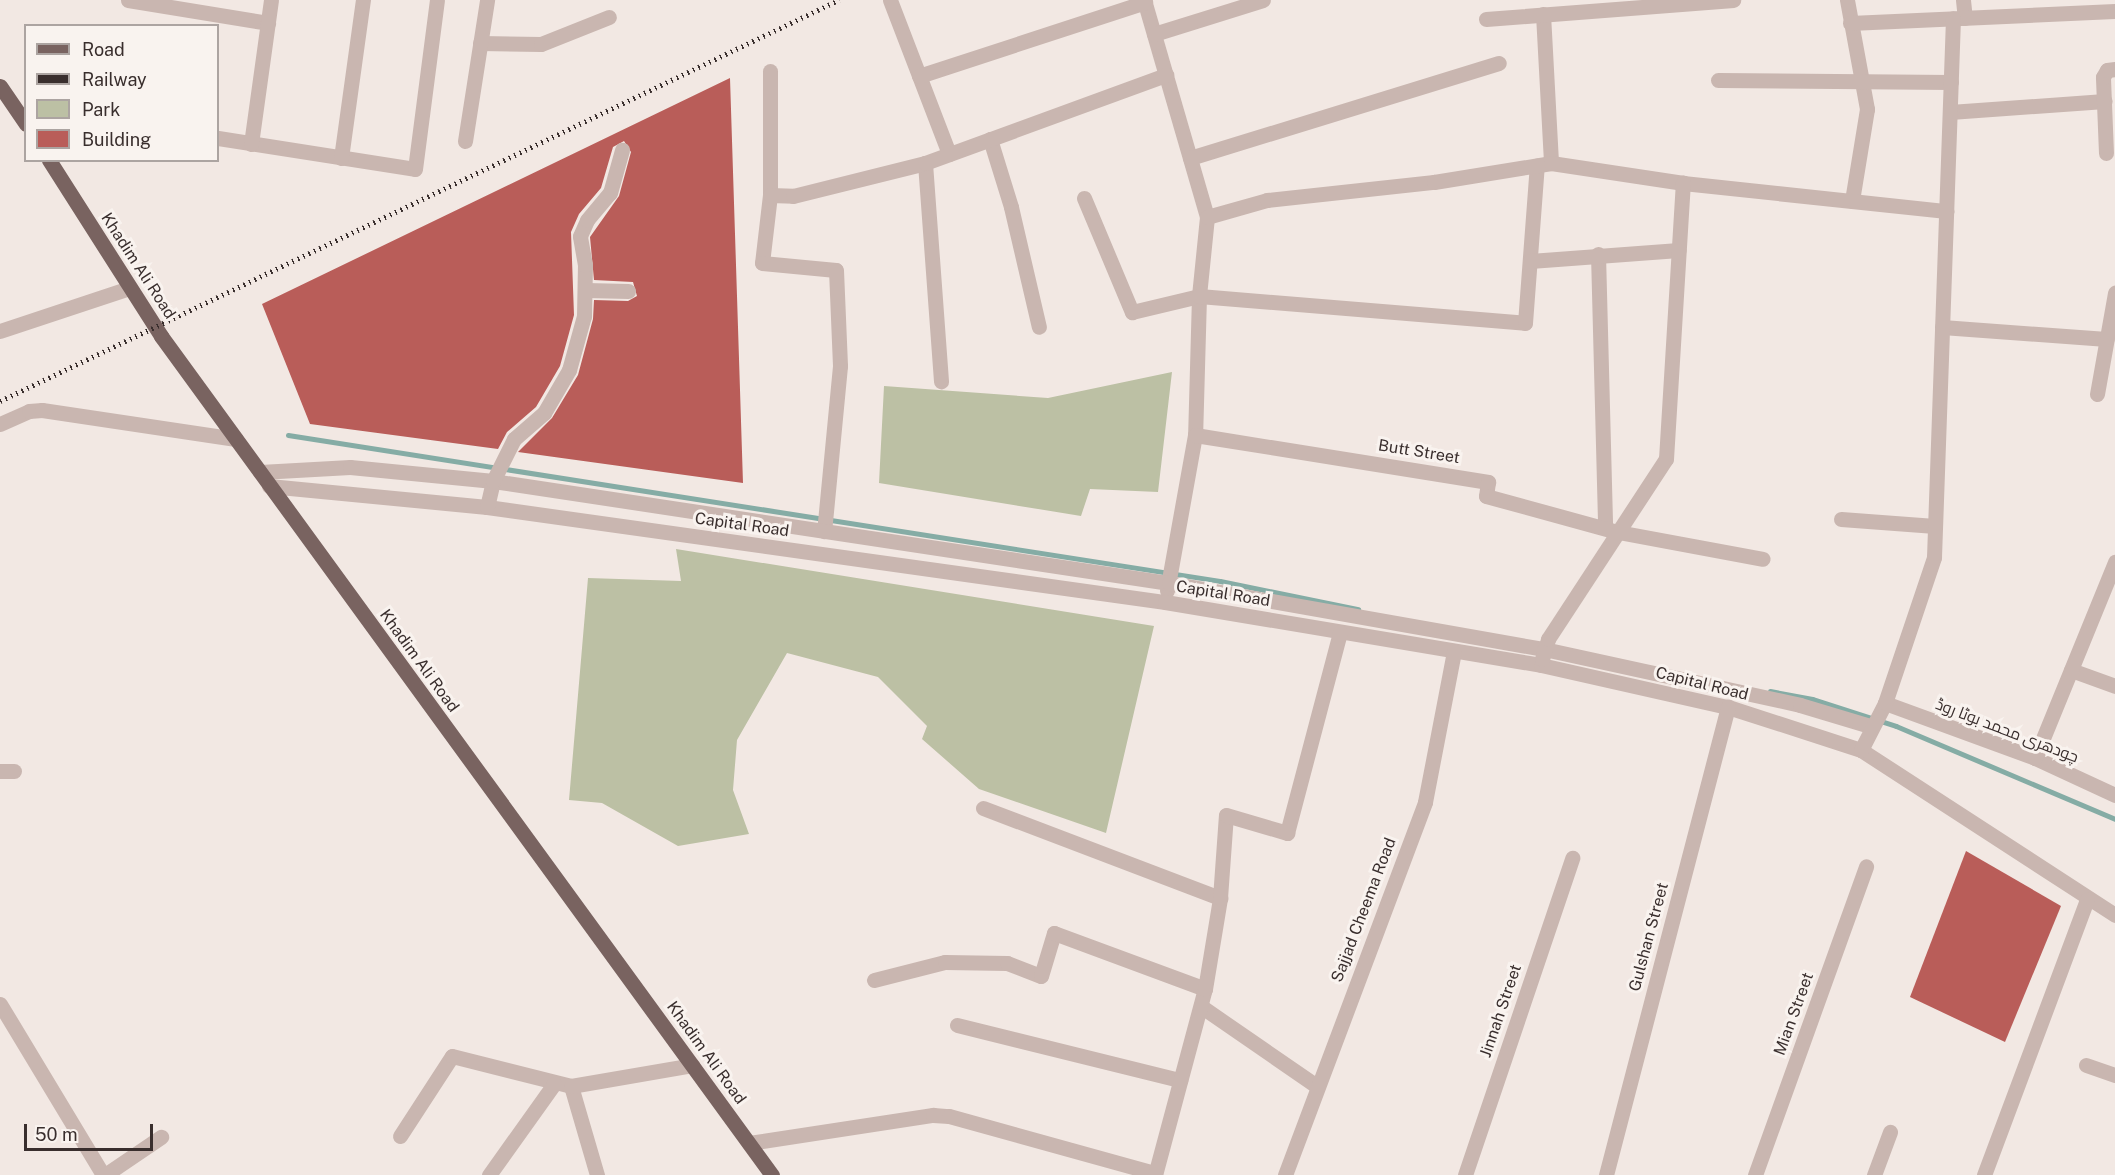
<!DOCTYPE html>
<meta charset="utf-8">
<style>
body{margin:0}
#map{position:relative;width:2115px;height:1175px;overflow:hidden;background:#f2e8e3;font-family:"Public Sans",Cairo,sans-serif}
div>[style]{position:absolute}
.green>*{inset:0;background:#bcc0a4}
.stream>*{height:5px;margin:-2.5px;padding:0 2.5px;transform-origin:2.5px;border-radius:2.5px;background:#85aca5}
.building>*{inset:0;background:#b95d59}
.minor>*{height:15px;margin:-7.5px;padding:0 7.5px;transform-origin:7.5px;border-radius:7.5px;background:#c9b6b0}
.major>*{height:15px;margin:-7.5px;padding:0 7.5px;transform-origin:7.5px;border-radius:7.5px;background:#796360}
.rail>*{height:4.5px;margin-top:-2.25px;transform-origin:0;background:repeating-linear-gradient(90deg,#392e2d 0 1.5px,transparent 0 6px)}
span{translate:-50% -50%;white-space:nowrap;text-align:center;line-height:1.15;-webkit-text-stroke:6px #f9f3ef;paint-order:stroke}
.street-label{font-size:16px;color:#392e2d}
.legend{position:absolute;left:24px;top:24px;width:195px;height:138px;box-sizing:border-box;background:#f9f3ef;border:2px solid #aca4a1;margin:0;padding:8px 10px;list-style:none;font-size:18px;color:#392e2d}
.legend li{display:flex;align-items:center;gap:12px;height:30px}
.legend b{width:30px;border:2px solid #aca4a1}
.scale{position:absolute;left:24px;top:1124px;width:129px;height:27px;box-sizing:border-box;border:3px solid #392e2d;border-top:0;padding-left:8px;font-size:18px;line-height:21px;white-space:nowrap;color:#392e2d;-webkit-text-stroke:4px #f9f3ef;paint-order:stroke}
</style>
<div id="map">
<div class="green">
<div style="clip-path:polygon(1172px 372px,1158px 492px,1090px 489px,1081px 516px,879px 483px,884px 386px,1048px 398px)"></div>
<div style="clip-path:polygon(676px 549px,1154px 626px,1106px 833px,979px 789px,922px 739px,927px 726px,878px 677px,787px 653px,737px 740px,733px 790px,749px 834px,678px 846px,602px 803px,569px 800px,588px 578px,681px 581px)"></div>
</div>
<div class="stream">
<div style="left:288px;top:435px;width:943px;rotate:8.9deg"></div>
<div style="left:1220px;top:581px;width:141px;rotate:11.5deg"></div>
<div style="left:1770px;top:691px;width:43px;rotate:10.8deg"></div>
<div style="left:1812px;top:699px;width:88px;rotate:17.8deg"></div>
<div style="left:1896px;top:726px;width:238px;rotate:23deg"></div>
</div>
<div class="building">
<div style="clip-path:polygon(730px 78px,743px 483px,518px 452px,552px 418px,578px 375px,593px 319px,594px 300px,628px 301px,637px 296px,633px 282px,594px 280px,590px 237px,619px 196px,631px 152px,624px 141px,613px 147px,601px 188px,579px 214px,571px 232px,574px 315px,560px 366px,536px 407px,507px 432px,498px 449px,310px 424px,262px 304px)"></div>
<div style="clip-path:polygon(1966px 851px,2061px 906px,2005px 1042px,1910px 997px)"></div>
</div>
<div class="minor">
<div style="left:128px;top:0;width:142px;rotate:9.3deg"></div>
<div style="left:890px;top:0;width:165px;rotate:69deg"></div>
<div style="left:1144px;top:0;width:226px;rotate:73.8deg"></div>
<div style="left:1207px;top:217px;width:79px;rotate:95.8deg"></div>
<div style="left:1199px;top:296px;width:139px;rotate:91.6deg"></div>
<div style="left:1195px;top:435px;width:158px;rotate:100.2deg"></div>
<div style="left:1847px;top:0;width:111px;rotate:79.6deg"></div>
<div style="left:1867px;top:109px;width:93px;rotate:99.3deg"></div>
<div style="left:1963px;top:0;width:18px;rotate:84deg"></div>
<div style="left:1543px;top:14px;width:149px;rotate:86.9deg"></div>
<div style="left:1486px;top:19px;width:248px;rotate:-4.4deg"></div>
<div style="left:1850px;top:23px;width:265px;rotate:-2.6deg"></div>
<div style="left:1154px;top:34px;width:114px;rotate:-17.3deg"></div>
<div style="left:480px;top:43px;width:61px;rotate:0.9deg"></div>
<div style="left:541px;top:44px;width:73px;rotate:-21.7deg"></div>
<div style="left:770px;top:71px;width:124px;rotate:90deg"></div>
<div style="left:770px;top:195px;width:68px;rotate:96.7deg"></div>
<div style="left:762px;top:263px;width:74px;rotate:5.4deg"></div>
<div style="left:836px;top:270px;width:96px;rotate:87.6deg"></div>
<div style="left:840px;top:366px;width:166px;rotate:95.5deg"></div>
<div style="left:919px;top:76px;width:238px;rotate:-18.1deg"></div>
<div style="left:1718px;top:80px;width:233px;rotate:0.5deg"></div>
<div style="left:1950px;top:112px;width:155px;rotate:-4.1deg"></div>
<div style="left:218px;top:138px;width:199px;rotate:8.9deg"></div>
<div style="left:415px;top:169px;width:170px;rotate:-82.6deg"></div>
<div style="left:990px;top:139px;width:71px;rotate:72.8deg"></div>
<div style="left:1011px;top:207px;width:123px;rotate:76.9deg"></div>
<div style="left:465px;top:141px;width:143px;rotate:-81.1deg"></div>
<div style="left:251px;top:144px;width:145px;rotate:-82.1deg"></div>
<div style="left:2106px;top:153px;width:76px;rotate:-92.3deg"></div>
<div style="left:2103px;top:77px;width:8px;rotate:-60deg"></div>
<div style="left:2107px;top:70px;width:8px;rotate:-7deg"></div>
<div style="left:341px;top:158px;width:160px;rotate:-82.1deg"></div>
<div style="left:1190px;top:158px;width:323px;rotate:-17.1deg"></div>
<div style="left:925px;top:163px;width:219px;rotate:85.8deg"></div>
<div style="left:770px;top:195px;width:23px;rotate:2deg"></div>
<div style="left:793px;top:196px;width:136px;rotate:-14deg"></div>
<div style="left:925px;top:163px;width:257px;rotate:-20.1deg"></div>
<div style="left:1084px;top:198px;width:124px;rotate:67.2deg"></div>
<div style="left:1132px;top:312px;width:69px;rotate:-13.4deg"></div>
<div style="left:1199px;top:296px;width:327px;rotate:4.7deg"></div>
<div style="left:1525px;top:323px;width:158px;rotate:-85.7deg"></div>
<div style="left:1207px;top:217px;width:62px;rotate:-15.8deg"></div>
<div style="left:1267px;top:200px;width:168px;rotate:-6.2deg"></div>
<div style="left:1434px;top:182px;width:119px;rotate:-9.2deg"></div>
<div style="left:1551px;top:163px;width:134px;rotate:8.6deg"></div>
<div style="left:1683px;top:183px;width:265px;rotate:6.1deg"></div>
<div style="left:1598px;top:254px;width:274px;rotate:88.5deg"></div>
<div style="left:1530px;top:261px;width:149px;rotate:-4.2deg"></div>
<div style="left:586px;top:290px;width:42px;rotate:1.4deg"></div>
<div style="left:1942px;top:327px;width:165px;rotate:4.2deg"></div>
<div style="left:0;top:331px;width:136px;rotate:-18.4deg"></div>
<div style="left:2097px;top:394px;width:103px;rotate:-79.9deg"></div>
<div style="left:0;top:424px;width:32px;rotate:-24deg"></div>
<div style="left:29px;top:411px;width:13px;rotate:-4deg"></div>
<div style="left:42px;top:410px;width:196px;rotate:8.5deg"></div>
<div style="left:1195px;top:435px;width:297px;rotate:9.1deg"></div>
<div style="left:1488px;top:482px;width:14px;rotate:98deg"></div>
<div style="left:1486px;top:496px;width:137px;rotate:15.3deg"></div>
<div style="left:1618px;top:532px;width:147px;rotate:10.5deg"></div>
<div style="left:260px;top:472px;width:90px;rotate:-3.2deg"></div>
<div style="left:350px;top:467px;width:144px;rotate:5.6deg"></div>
<div style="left:493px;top:481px;width:684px;rotate:8.58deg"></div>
<div style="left:1169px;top:583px;width:381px;rotate:10deg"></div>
<div style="left:1544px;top:649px;width:262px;rotate:12.3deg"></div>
<div style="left:1800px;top:705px;width:73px;rotate:16.7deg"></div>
<div style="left:269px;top:486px;width:219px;rotate:5.5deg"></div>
<div style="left:487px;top:507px;width:685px;rotate:7.98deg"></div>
<div style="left:1165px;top:602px;width:381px;rotate:9.5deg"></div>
<div style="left:1541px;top:665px;width:192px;rotate:12.7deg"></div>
<div style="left:1728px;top:707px;width:140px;rotate:17.9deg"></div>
<div style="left:1861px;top:750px;width:303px;rotate:33deg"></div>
<div style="left:487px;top:507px;width:27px;rotate:-77deg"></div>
<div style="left:493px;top:481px;width:47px;rotate:-63.4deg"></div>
<div style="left:514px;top:439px;width:40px;rotate:-41deg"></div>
<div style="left:544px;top:413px;width:50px;rotate:-59.8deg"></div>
<div style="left:569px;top:370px;width:56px;rotate:-74.5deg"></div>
<div style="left:584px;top:316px;width:51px;rotate:-88.9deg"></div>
<div style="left:585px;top:265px;width:29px;rotate:-100deg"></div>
<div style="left:580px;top:236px;width:17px;rotate:-66deg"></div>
<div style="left:587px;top:220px;width:35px;rotate:-50deg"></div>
<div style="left:610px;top:193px;width:45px;rotate:-74.4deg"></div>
<div style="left:1841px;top:519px;width:94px;rotate:4.3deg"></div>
<div style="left:1542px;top:659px;width:21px;rotate:-73deg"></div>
<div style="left:1548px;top:639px;width:215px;rotate:-56.8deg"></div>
<div style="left:1666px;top:459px;width:277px;rotate:-86.5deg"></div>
<div style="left:2071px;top:670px;width:47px;rotate:20deg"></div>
<div style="left:1885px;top:703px;width:160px;rotate:20.1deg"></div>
<div style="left:2035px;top:758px;width:88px;rotate:24.8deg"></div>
<div style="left:1861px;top:750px;width:53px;rotate:-62.9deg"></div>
<div style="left:1885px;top:703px;width:154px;rotate:-71.4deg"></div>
<div style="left:1934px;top:557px;width:539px;rotate:-87.98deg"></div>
<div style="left:2035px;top:758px;width:212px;rotate:-67.8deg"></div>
<div style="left:0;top:771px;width:14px"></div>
<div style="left:983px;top:808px;width:254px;rotate:20.8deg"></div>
<div style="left:874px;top:980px;width:73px;rotate:-14.2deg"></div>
<div style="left:945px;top:962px;width:62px;rotate:0.9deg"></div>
<div style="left:1007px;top:963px;width:36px;rotate:21deg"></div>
<div style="left:1041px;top:976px;width:45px;rotate:-73.2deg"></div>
<div style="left:1054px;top:933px;width:161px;rotate:20.3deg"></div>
<div style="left:0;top:1004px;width:200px;rotate:58.9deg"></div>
<div style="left:1202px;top:1007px;width:137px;rotate:34.6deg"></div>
<div style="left:957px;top:1025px;width:230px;rotate:13.9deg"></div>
<div style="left:2086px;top:1065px;width:31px;rotate:19deg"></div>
<div style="left:571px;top:1086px;width:93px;rotate:73.7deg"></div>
<div style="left:400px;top:1136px;width:95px;rotate:-57deg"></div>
<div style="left:452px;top:1056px;width:123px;rotate:14.1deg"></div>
<div style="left:571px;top:1086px;width:123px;rotate:-9.8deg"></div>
<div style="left:749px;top:1143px;width:186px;rotate:-8.7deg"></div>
<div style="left:933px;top:1115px;width:16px;rotate:4deg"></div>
<div style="left:949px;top:1116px;width:214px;rotate:15.5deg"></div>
<div style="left:105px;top:1175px;width:68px;rotate:-34.2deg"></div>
<div style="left:489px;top:1175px;width:112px;rotate:-54.5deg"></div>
<div style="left:1155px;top:1175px;width:193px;rotate:-75deg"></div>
<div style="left:1205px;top:989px;width:92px;rotate:-80.6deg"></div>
<div style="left:1220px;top:898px;width:83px;rotate:-85.9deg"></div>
<div style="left:1226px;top:815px;width:64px;rotate:16.4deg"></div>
<div style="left:1287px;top:833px;width:208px;rotate:-75.2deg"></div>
<div style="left:1285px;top:1175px;width:398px;rotate:-69.4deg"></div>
<div style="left:1425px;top:802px;width:153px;rotate:-79.1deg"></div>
<div style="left:1465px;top:1175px;width:335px;rotate:-71.3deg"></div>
<div style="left:1606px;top:1175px;width:484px;rotate:-75.4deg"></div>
<div style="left:1755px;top:1175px;width:328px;rotate:-70.2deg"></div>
<div style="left:1874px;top:1175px;width:46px;rotate:-69.6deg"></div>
<div style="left:1984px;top:1175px;width:294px;rotate:-69.5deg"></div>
</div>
<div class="major">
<div style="left:0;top:86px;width:46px;rotate:55.6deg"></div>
<div style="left:49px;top:160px;width:209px;rotate:57.5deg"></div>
<div style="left:161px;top:336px;width:1038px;rotate:53.94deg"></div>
</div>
<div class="rail">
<div style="left:0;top:401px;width:930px;rotate:-25.55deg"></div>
</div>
<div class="street-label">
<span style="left:138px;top:266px;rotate:57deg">Khadim Ali Road</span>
<span style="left:1419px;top:452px;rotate:9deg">Butt Street</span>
<span style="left:742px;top:525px;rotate:8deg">Capital Road</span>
<span style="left:1223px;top:594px;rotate:9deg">Capital Road</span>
<span style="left:419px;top:661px;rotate:54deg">Khadim Ali Road</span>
<span style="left:1702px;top:684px;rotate:14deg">Capital Road</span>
<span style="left:2007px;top:731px;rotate:21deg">چودھری محمد بوٹا روڈ</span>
<span style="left:1364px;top:910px;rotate:-69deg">Sajjad Cheema Road</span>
<span style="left:1649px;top:937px;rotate:-75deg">Gulshan Street</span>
<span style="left:1501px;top:1011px;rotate:-71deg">Jinnah Street</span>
<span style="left:1794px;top:1014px;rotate:-70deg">Mian Street</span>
<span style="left:706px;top:1053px;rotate:54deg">Khadim Ali Road</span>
</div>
<ul class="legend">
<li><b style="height:8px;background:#796360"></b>Road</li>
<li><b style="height:8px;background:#392e2d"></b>Railway</li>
<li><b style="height:16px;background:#bcc0a4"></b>Park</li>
<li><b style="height:16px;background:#b95d59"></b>Building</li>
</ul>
<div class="scale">50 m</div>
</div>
